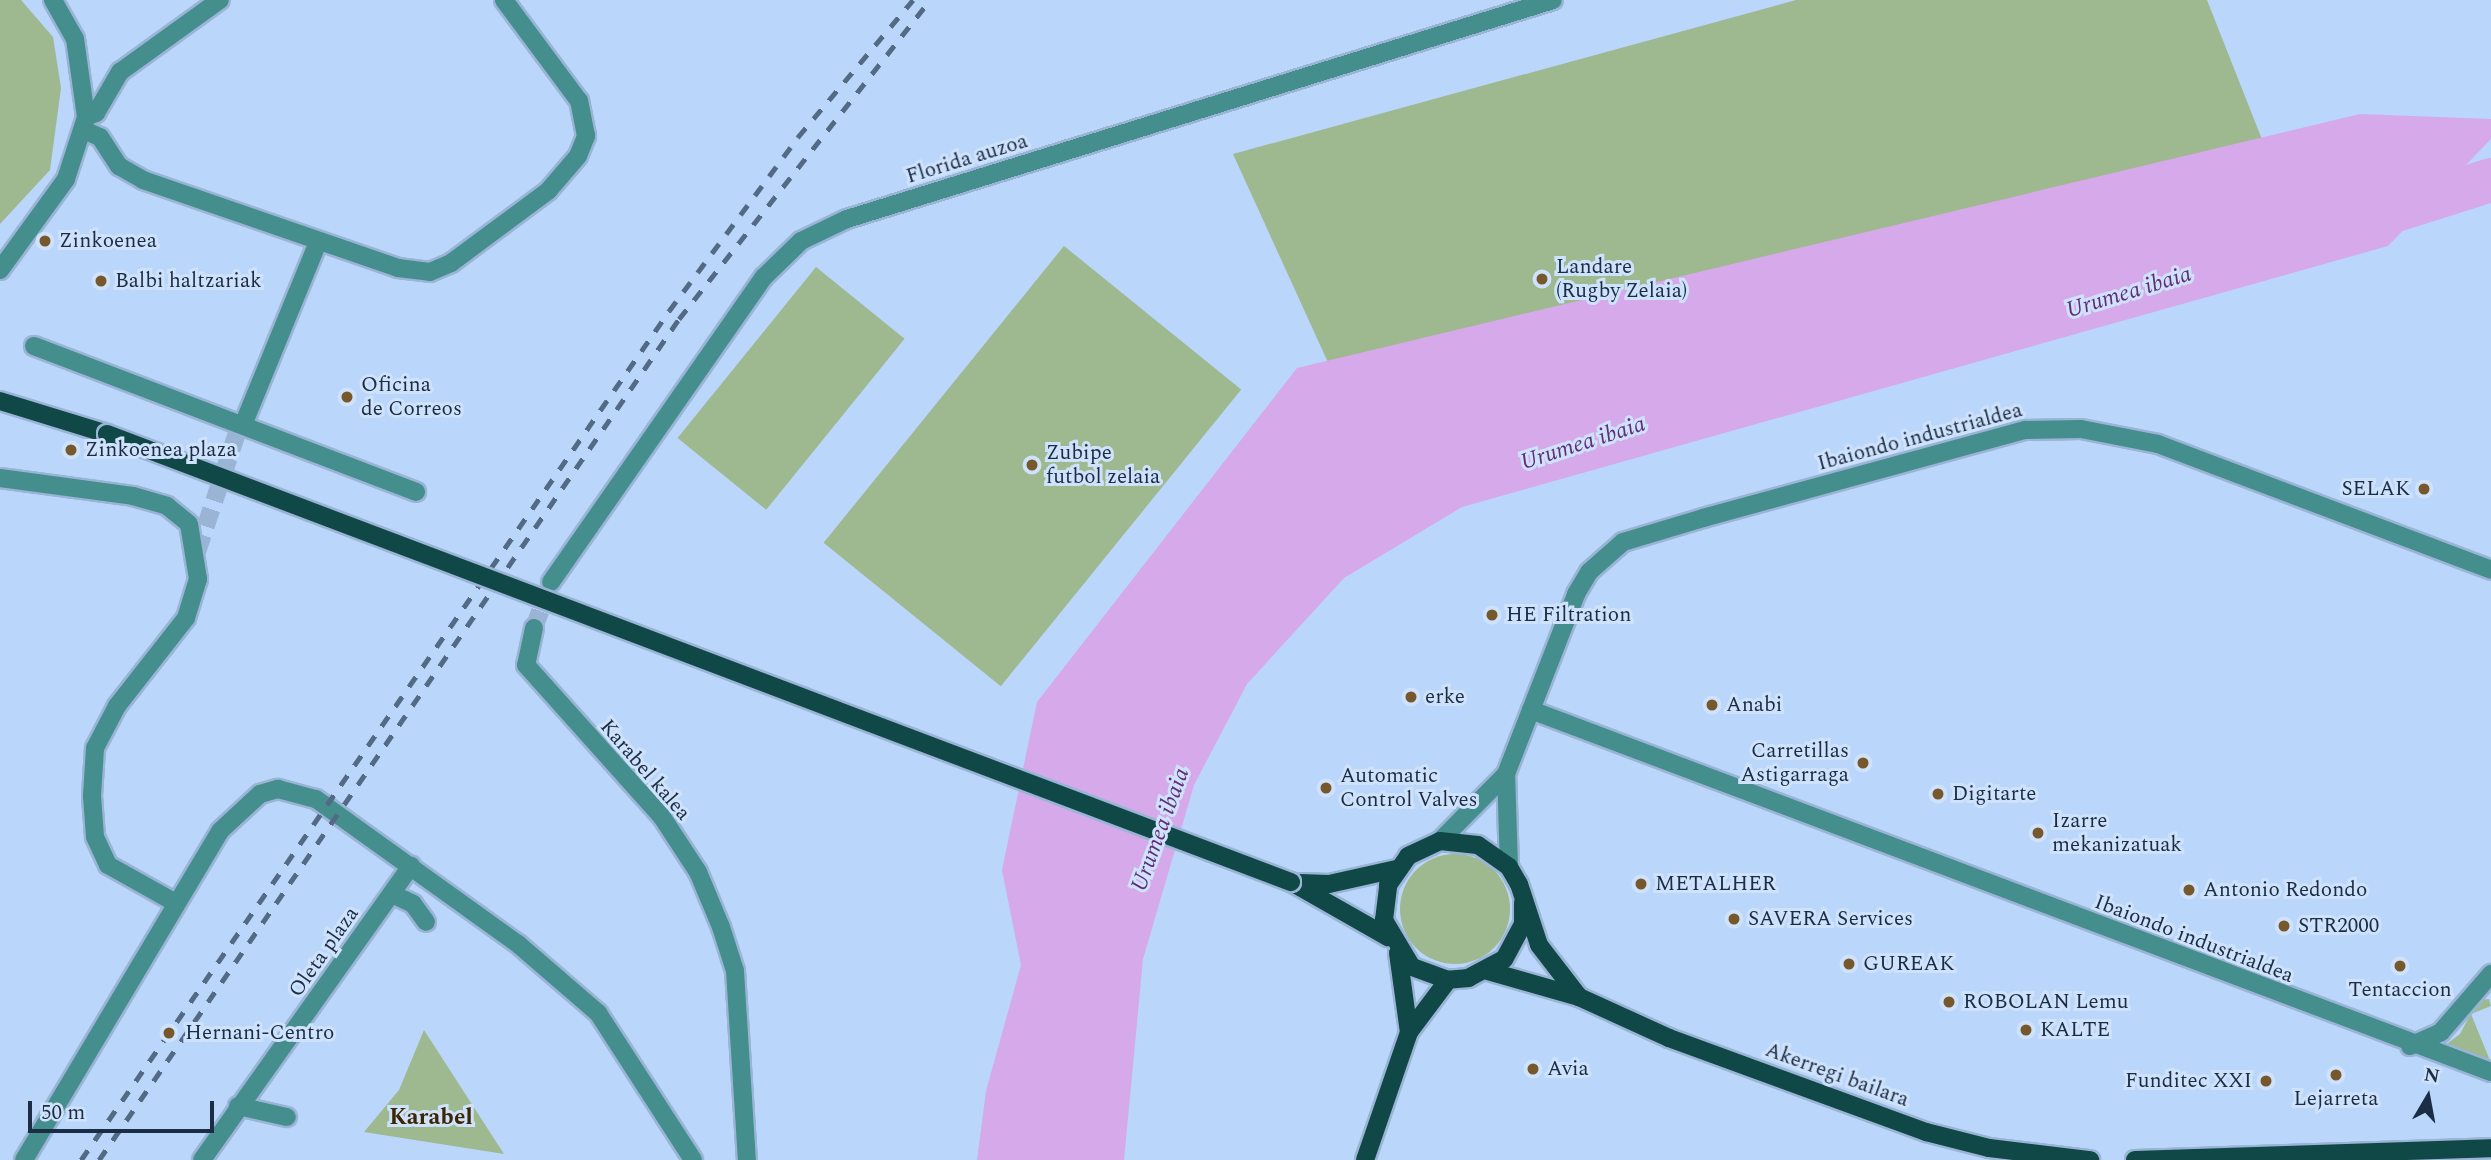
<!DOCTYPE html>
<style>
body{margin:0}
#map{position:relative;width:2491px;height:1160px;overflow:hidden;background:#bad6fa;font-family:Spectral,serif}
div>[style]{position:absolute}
.green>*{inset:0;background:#9eb890;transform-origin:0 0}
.round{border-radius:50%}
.water>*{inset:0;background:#d5a9ea}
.river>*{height:44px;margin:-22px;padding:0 22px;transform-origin:22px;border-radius:22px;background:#d5a9ea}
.minor-tunnel>*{height:18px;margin-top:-9px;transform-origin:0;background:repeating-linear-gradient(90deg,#9ab4d6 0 18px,transparent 0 27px)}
.roads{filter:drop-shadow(2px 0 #9ab4d6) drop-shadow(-2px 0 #9ab4d6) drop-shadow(0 2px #9ab4d6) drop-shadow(0 -2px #9ab4d6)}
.minor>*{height:18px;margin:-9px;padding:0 9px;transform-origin:9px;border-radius:9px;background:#458e8e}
.major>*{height:18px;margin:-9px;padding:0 9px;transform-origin:9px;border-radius:9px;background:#104747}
.rail>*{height:5px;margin-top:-2.5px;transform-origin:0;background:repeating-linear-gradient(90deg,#536a85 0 12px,transparent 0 24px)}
.bridges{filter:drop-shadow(2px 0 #9ab4d6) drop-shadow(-2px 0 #9ab4d6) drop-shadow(0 2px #9ab4d6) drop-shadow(0 -2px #9ab4d6)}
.major-bridge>*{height:18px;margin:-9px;padding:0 9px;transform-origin:9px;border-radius:9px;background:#104747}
.dots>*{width:19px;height:19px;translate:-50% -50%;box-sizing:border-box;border:4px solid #cfe2fb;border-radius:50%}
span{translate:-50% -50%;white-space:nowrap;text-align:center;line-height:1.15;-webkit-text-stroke:6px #cfe2fb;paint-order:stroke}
.street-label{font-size:21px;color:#1a2d44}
.poi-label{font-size:21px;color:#1a2d44}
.left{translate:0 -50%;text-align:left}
.right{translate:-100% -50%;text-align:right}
.water-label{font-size:23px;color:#622c78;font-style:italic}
.neighbourhood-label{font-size:23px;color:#3c2601;font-weight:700}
.north{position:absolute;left:2393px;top:1062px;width:70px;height:70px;-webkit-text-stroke:5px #cfe2fb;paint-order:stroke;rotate:10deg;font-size:19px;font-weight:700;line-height:28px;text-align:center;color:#1a2d44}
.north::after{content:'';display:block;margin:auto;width:24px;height:32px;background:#1a2d44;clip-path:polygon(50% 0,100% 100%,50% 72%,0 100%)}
.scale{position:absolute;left:28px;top:1101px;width:186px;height:32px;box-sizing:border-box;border:4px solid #1a2d44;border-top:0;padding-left:9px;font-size:21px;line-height:24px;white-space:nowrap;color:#1a2d44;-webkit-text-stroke:5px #cfe2fb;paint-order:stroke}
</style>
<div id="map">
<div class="green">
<div style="clip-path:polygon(0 0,21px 0,53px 37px,61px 88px,50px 170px,0 224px)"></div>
<div style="clip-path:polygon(1796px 0,2207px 0,2265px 147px,1347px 404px,1233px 154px)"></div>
<div style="left:1064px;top:246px;width:228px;height:382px;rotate:39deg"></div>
<div style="left:816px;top:267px;width:114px;height:220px;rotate:39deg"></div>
<div class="round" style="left:1400px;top:854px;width:110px;height:110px"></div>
<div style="clip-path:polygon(2489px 999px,2491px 1006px,2471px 1014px,2491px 1063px,2444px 1046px,2460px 1034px,2478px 1000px)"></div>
<div style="clip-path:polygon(424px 1030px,504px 1154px,364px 1132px,399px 1090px)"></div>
</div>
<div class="water">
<div style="clip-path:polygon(2360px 114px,2491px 119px,2491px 139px,2388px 246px,1462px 507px,1344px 578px,1247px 684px,1194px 785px,1143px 959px,1124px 1160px,977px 1160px,986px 1091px,1021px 965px,1002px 870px,1037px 702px,1297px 368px)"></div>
</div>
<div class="river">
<div style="left:2377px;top:216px;width:120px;rotate:-17.5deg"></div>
</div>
<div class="minor-tunnel">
<div style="left:197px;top:552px;width:126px;rotate:-71.4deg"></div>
<div style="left:534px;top:628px;width:46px;rotate:-69.6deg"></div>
</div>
<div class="roads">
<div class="minor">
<div style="left:86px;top:117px;width:11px;rotate:-22deg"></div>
<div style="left:96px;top:113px;width:48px;rotate:-59.7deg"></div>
<div style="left:120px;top:72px;width:123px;rotate:-35.8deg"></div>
<div style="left:84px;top:130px;width:17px;rotate:24deg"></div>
<div style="left:100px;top:137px;width:35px;rotate:57deg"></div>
<div style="left:119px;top:166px;width:28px;rotate:30deg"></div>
<div style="left:143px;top:180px;width:270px;rotate:19deg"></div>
<div style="left:398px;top:268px;width:32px;rotate:7deg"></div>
<div style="left:430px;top:272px;width:23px;rotate:-23deg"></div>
<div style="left:451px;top:263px;width:121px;rotate:-36.6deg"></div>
<div style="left:548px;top:191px;width:46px;rotate:-49.4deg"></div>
<div style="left:578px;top:156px;width:22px;rotate:-68deg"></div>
<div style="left:586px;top:136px;width:36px;rotate:-101deg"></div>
<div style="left:579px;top:101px;width:126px;rotate:-126.6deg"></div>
<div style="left:0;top:270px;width:112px;rotate:-54deg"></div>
<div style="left:66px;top:179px;width:65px;rotate:-72.1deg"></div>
<div style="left:86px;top:117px;width:79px;rotate:-98deg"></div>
<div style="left:75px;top:39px;width:45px;rotate:-119.4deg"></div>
<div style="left:34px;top:346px;width:409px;rotate:20.9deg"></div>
<div style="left:243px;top:425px;width:198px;rotate:-67.7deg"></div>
<div style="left:0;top:478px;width:134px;rotate:7.7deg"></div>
<div style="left:133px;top:496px;width:35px;rotate:16deg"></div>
<div style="left:167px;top:506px;width:28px;rotate:39deg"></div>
<div style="left:189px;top:524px;width:56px;rotate:80.7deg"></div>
<div style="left:198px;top:579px;width:41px;rotate:107.1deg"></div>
<div style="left:186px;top:618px;width:112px;rotate:128.1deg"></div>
<div style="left:117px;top:706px;width:47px;rotate:117.6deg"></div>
<div style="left:95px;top:748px;width:48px;rotate:93.6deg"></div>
<div style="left:92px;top:796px;width:41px;rotate:85.8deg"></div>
<div style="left:95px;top:837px;width:31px;rotate:65deg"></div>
<div style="left:108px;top:865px;width:78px;rotate:29.2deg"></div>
<div style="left:551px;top:582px;width:372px;rotate:-55.1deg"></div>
<div style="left:764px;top:277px;width:52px;rotate:-44.2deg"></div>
<div style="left:801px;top:241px;width:51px;rotate:-25.6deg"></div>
<div style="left:847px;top:219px;width:739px;rotate:-17.23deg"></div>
<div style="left:534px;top:628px;width:38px;rotate:102deg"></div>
<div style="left:526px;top:665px;width:204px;rotate:48.2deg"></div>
<div style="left:662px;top:817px;width:66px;rotate:56.8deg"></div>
<div style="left:698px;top:872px;width:60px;rotate:67.3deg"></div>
<div style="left:721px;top:927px;width:46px;rotate:72.3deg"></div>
<div style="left:735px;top:971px;width:189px;rotate:86.4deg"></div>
<div style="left:1531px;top:710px;width:1026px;rotate:20.66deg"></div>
<div style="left:1440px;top:841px;width:94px;rotate:-45.4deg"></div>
<div style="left:1509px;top:867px;width:93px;rotate:-91.8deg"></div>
<div style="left:1506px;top:774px;width:193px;rotate:-68.7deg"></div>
<div style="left:1576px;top:594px;width:26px;rotate:-59deg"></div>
<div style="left:1589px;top:572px;width:45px;rotate:-41.4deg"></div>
<div style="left:1623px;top:542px;width:84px;rotate:-16.7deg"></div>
<div style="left:1703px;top:518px;width:334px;rotate:-15.3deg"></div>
<div style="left:2025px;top:430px;width:56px;rotate:-1deg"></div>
<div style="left:2081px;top:429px;width:78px;rotate:11deg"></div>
<div style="left:2158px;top:444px;width:356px;rotate:20.7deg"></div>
<div style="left:392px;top:894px;width:23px;rotate:25deg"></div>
<div style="left:413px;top:904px;width:22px;rotate:54deg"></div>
<div style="left:2410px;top:1046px;width:34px;rotate:-24deg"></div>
<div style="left:2441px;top:1032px;width:77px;rotate:-49.2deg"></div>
<div style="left:238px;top:1106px;width:50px;rotate:12.7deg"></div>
<div style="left:24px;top:1160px;width:383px;rotate:-59.2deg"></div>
<div style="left:220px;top:831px;width:54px;rotate:-42.8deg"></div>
<div style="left:260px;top:794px;width:19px;rotate:-16deg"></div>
<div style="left:278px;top:789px;width:39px;rotate:15deg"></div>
<div style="left:316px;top:799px;width:249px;rotate:35.7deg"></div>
<div style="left:518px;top:944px;width:106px;rotate:40.8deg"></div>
<div style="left:598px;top:1013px;width:175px;rotate:57.1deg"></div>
<div style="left:202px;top:1160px;width:361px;rotate:-54.6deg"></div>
</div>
<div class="major">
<div style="left:0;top:401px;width:112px;rotate:17.1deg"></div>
<div style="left:1291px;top:882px;width:112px;rotate:29.6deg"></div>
<div style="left:1300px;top:883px;width:29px;rotate:2deg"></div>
<div style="left:1329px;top:884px;width:69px;rotate:-12.6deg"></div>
<div style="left:1523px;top:903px;width:21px;rotate:90deg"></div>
<div style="left:1523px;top:924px;width:40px;rotate:118deg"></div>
<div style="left:1504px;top:959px;width:40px;rotate:152deg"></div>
<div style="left:1469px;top:978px;width:21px;rotate:175deg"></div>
<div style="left:1448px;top:980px;width:38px;rotate:-160deg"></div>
<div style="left:1412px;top:967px;width:55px;rotate:-120.8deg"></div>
<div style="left:1384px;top:920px;width:35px;rotate:-83deg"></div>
<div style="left:1388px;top:885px;width:35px;rotate:-55deg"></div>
<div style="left:1408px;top:856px;width:35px;rotate:-25deg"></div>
<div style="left:1440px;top:841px;width:38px;rotate:6deg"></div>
<div style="left:1478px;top:845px;width:38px;rotate:35deg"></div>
<div style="left:1509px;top:867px;width:20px;rotate:60deg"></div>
<div style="left:1519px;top:884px;width:64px;rotate:71.8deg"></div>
<div style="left:1539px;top:945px;width:66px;rotate:52.4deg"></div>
<div style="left:1398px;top:953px;width:80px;rotate:82.1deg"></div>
<div style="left:1488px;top:971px;width:95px;rotate:15.9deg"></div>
<div style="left:1579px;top:997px;width:99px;rotate:24.5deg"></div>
<div style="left:1669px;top:1038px;width:274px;rotate:20.1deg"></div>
<div style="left:1926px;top:1132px;width:65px;rotate:14.3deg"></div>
<div style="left:1989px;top:1148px;width:102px;rotate:6.8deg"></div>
<div style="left:1365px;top:1160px;width:135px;rotate:-71deg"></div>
<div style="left:1409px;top:1032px;width:65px;rotate:-53.1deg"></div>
<div style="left:2135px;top:1160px;width:356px;rotate:-1.9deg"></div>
</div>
</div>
<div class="rail">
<div style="left:81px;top:1160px;width:1033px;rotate:-55.29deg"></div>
<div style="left:669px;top:311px;width:217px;rotate:-53.4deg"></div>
<div style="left:798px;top:137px;width:179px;rotate:-50deg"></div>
<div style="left:99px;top:1160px;width:1022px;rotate:-55.41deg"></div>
<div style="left:679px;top:319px;width:406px;rotate:-51.8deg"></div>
</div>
<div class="bridges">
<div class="major-bridge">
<div style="left:107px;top:434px;width:1266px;rotate:20.73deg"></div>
</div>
</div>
<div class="dots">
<div style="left:45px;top:241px;background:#76582c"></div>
<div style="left:1542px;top:279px;background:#76582c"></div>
<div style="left:101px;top:281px;background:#76582c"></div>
<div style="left:347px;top:397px;background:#76582c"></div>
<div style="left:71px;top:450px;background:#76582c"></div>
<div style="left:1032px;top:465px;background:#76582c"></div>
<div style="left:2424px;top:489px;background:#76582c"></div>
<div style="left:1492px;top:615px;background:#76582c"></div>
<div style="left:1411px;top:697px;background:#76582c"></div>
<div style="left:1712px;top:705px;background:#76582c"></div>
<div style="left:1863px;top:763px;background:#76582c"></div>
<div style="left:1326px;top:788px;background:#76582c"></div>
<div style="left:1938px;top:794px;background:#76582c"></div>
<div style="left:2038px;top:833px;background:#76582c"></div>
<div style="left:1641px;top:884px;background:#76582c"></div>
<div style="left:2189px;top:890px;background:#76582c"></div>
<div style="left:1734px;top:919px;background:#76582c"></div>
<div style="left:2284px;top:926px;background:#76582c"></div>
<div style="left:1849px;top:964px;background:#76582c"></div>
<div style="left:2400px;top:966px;background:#76582c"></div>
<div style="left:1949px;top:1002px;background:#76582c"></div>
<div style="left:2026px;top:1030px;background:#76582c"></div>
<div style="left:169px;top:1033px;background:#76582c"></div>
<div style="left:1533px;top:1069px;background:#76582c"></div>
<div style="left:2336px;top:1075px;background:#76582c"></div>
<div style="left:2266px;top:1081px;background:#76582c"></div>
</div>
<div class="street-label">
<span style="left:967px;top:159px;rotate:-17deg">Florida auzoa</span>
<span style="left:1920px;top:437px;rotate:-15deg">Ibaiondo industrialdea</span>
<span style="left:645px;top:770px;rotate:49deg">Karabel kalea</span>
<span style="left:2194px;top:939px;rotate:21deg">Ibaiondo industrialdea</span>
<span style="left:324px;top:952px;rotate:-55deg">Oleta plaza</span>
<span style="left:1837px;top:1075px;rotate:20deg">Akerregi bailara</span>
</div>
<div class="poi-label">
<span class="left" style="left:59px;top:241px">Zinkoenea</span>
<span class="left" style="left:1556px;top:279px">Landare<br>(Rugby Zelaia)</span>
<span class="left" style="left:115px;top:281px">Balbi haltzariak</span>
<span class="left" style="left:361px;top:397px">Oficina<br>de Correos</span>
<span class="left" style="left:85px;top:450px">Zinkoenea plaza</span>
<span class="left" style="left:1046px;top:465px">Zubipe<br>futbol zelaia</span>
<span class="right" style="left:2410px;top:489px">SELAK</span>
<span class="left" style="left:1506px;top:615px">HE Filtration</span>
<span class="left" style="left:1425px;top:697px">erke</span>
<span class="left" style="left:1726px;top:705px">Anabi</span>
<span class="right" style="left:1849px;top:763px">Carretillas<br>Astigarraga</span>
<span class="left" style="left:1340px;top:788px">Automatic<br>Control Valves</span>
<span class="left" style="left:1952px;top:794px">Digitarte</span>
<span class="left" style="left:2052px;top:833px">Izarre<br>mekanizatuak</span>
<span class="left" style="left:1655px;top:884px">METALHER</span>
<span class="left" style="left:2203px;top:890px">Antonio Redondo</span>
<span class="left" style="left:1748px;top:919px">SAVERA Services</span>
<span class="left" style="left:2298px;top:926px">STR2000</span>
<span class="left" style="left:1863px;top:964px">GUREAK</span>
<span style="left:2400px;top:990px">Tentaccion</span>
<span class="left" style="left:1963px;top:1002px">ROBOLAN Lemu</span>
<span class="left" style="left:2040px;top:1030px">KALTE</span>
<span class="left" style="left:185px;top:1033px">Hernani-Centro</span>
<span class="left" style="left:1547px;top:1069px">Avia</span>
<span class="right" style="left:2252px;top:1081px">Funditec XXI</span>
<span style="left:2336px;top:1099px">Lejarreta</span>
</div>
<div class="water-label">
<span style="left:2129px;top:293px;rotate:-17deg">Urumea ibaia</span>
<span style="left:1583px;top:444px;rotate:-18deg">Urumea ibaia</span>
<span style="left:1161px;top:830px;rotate:-70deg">Urumea ibaia</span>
</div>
<div class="neighbourhood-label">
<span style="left:431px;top:1118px">Karabel</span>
</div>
<div class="north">N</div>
<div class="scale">50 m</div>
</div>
